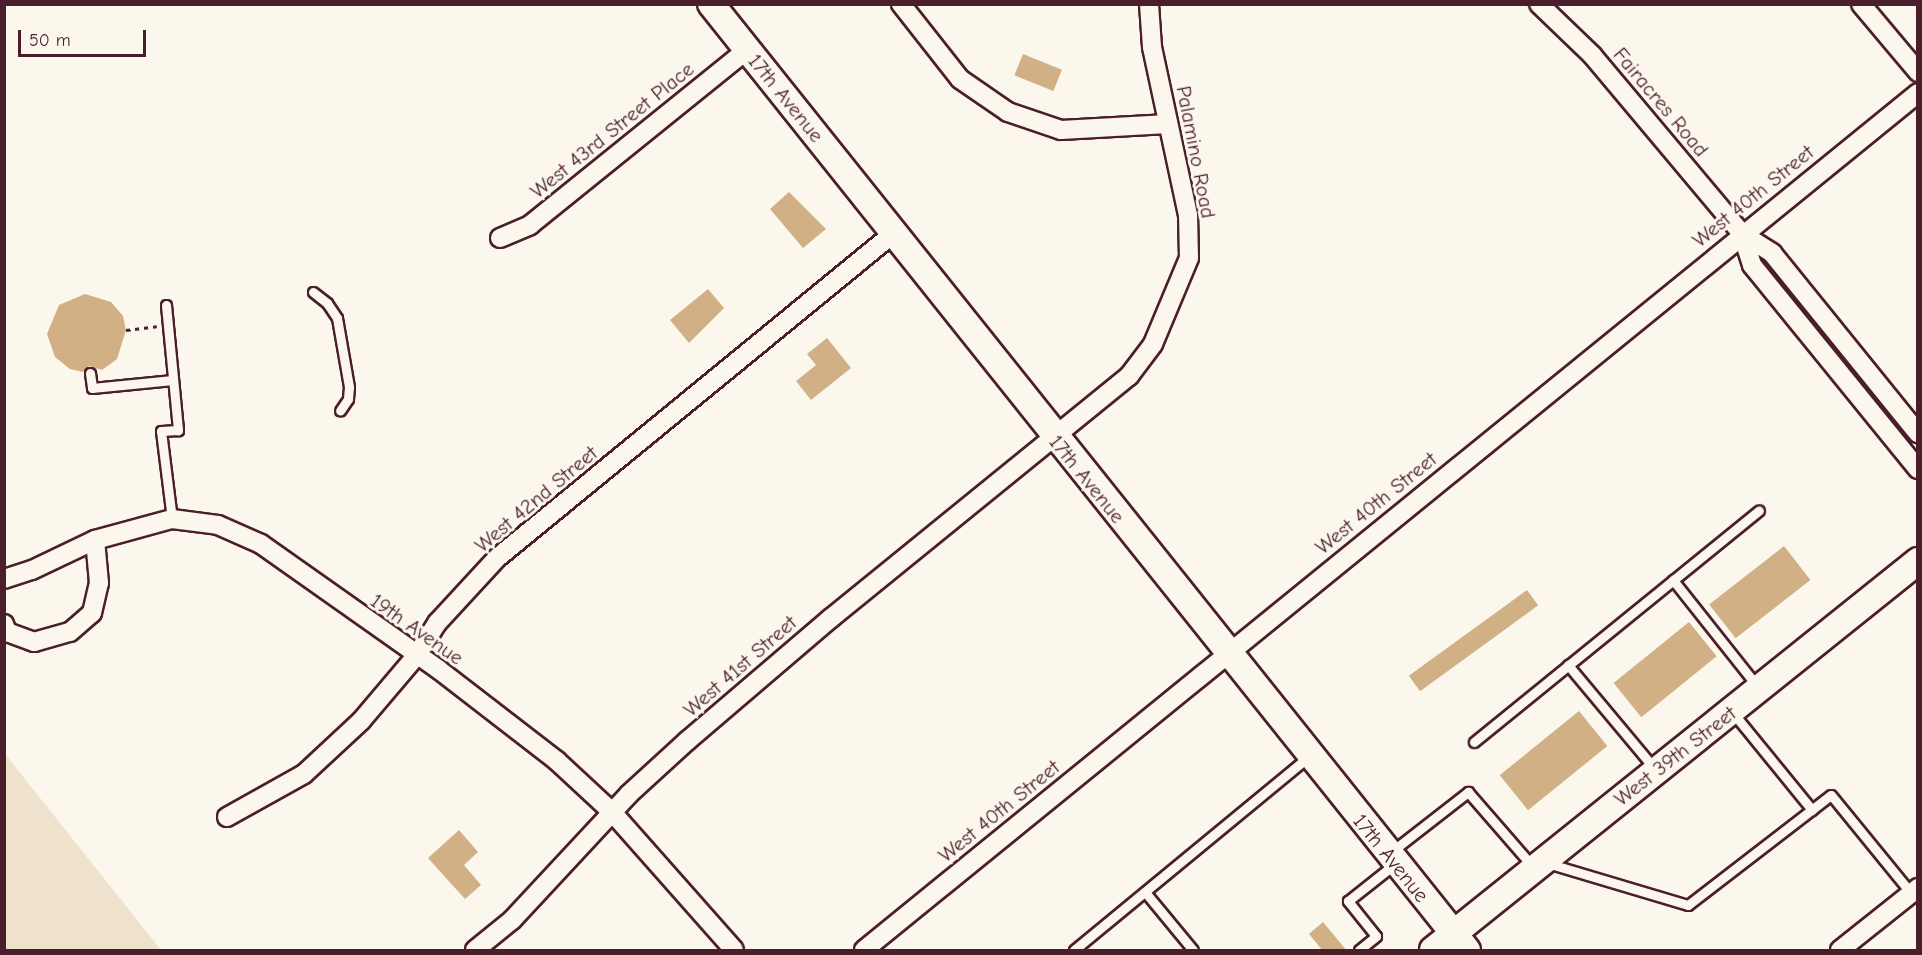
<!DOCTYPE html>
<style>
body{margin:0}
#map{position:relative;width:1922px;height:955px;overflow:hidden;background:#fbf7ec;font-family:"Comic Neue",sans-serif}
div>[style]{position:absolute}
.built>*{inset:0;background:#eee2cd}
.building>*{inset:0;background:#d0b084;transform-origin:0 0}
.path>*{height:3px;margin-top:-1.5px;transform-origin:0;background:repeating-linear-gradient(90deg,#4a1f2b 0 4.5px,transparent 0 9px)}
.roads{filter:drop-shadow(2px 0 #4a1f2b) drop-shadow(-2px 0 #4a1f2b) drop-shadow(0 2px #4a1f2b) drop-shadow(0 -2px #4a1f2b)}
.lane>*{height:9px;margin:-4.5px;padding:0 4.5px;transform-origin:4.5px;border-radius:4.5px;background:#fbf7ec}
.street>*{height:18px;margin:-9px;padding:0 9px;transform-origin:9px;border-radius:9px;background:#fbf7ec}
.secondary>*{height:26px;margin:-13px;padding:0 13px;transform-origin:13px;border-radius:13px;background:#fbf7ec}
span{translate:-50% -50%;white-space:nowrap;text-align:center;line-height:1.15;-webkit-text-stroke:6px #fbf7ec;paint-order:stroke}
.street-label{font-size:21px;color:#4a1f2b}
.frame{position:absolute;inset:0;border:6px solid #4a1f2b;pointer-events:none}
.scale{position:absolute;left:18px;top:30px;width:128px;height:27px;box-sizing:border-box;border:3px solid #4a1f2b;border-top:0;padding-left:8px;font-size:18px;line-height:21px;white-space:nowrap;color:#4a1f2b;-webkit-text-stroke:4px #fbf7ec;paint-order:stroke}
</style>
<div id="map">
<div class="built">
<div style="clip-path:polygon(5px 754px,161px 950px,5px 950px)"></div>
</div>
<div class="building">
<div style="left:1023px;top:54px;width:42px;height:23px;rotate:22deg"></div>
<div style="clip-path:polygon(789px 192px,826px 229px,803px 248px,770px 209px)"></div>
<div style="clip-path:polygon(708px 289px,724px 308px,689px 343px,670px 320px)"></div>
<div style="clip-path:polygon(85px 294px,111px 302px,123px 316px,126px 330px,117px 359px,102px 370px,89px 366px,83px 372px,70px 369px,55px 357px,47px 334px,59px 305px)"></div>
<div style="clip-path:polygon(827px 338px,851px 368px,811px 400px,796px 381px,816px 365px,807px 354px)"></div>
<div style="left:1784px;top:546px;width:43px;height:95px;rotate:52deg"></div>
<div style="left:1527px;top:590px;width:19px;height:146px;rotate:54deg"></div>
<div style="left:1689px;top:622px;width:44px;height:97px;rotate:51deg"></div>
<div style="left:1579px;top:711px;width:45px;height:102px;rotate:51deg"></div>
<div style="clip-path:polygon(459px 830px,478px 852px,464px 865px,481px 885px,465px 899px,428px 858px)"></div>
<div style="clip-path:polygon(1323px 922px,1347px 951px,1323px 951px,1309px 934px)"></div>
</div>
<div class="path">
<div style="left:126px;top:330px;width:31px;rotate:-7deg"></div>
</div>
<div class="roads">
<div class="lane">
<div style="left:313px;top:292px;width:18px;rotate:38deg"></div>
<div style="left:327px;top:303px;width:18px;rotate:56deg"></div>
<div style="left:337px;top:318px;width:70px;rotate:80.1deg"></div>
<div style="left:349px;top:387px;width:12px;rotate:95deg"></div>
<div style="left:348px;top:399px;width:14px;rotate:124deg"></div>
<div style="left:166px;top:305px;width:126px;rotate:84.5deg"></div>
<div style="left:178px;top:430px;width:17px;rotate:177deg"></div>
<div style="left:161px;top:431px;width:89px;rotate:82.9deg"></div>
<div style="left:90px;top:373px;width:15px;rotate:82deg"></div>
<div style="left:92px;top:388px;width:81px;rotate:-5.6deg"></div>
<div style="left:1673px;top:580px;width:135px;rotate:51.6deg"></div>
<div style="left:1568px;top:665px;width:136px;rotate:50.1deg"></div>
<div style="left:1733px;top:713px;width:125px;rotate:50.8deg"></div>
<div style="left:1474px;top:742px;width:367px;rotate:-39.1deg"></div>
<div style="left:1391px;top:852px;width:98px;rotate:-37.9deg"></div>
<div style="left:1468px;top:792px;width:101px;rotate:49deg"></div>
<div style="left:1547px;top:863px;width:147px;rotate:16.6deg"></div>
<div style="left:1688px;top:905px;width:180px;rotate:-37.6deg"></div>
<div style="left:1831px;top:795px;width:127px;rotate:50.8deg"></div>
<div style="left:1145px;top:892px;width:75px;rotate:50.4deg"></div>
<div style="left:1074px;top:950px;width:305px;rotate:-39.5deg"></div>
<div style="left:1359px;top:950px;width:22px;rotate:-39deg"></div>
<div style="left:1376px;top:936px;width:45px;rotate:-128.7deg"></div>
<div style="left:1348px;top:901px;width:61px;rotate:-38.4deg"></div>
</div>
<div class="street">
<div style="left:901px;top:4px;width:95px;rotate:51.8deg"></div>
<div style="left:960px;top:79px;width:58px;rotate:34.5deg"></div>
<div style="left:1008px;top:112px;width:56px;rotate:18.8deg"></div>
<div style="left:1061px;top:130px;width:107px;rotate:-3.2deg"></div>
<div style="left:1539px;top:4px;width:74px;rotate:43.9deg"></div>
<div style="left:1592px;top:55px;width:234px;rotate:50deg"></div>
<div style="left:1742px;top:234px;width:36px;rotate:32deg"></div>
<div style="left:1772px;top:253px;width:232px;rotate:51deg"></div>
<div style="left:1861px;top:4px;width:89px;rotate:50deg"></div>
<div style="left:1742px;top:234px;width:33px;rotate:72deg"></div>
<div style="left:1752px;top:265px;width:263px;rotate:50.9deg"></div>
<div style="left:500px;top:238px;width:33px;rotate:-23deg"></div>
<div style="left:530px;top:225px;width:279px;rotate:-38.9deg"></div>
<div style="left:4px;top:579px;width:29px;rotate:-18deg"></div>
<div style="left:32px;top:570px;width:70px;rotate:-25.5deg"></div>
<div style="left:95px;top:540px;width:80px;rotate:-15.3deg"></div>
<div style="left:172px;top:519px;width:46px;rotate:7.4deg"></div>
<div style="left:218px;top:525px;width:47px;rotate:23.8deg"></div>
<div style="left:261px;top:544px;width:217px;rotate:35.2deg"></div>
<div style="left:438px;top:669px;width:150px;rotate:37.7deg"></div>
<div style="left:557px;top:761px;width:75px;rotate:42.8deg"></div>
<div style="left:612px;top:812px;width:184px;rotate:48.5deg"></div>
<div style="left:4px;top:624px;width:9px;rotate:69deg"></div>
<div style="left:7px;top:632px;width:29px;rotate:20deg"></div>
<div style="left:34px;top:642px;width:37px;rotate:-16deg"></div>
<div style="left:70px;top:632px;width:29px;rotate:-41deg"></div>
<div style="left:92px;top:613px;width:31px;rotate:-77deg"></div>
<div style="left:99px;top:583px;width:43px;rotate:-95.3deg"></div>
<div style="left:227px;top:817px;width:88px;rotate:-29.2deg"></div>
<div style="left:304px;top:774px;width:78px;rotate:-42.9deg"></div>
<div style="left:361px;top:721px;width:87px;rotate:-49.7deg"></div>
<div style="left:417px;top:655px;width:39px;rotate:-58deg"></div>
<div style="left:438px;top:622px;width:87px;rotate:-47.3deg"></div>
<div style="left:497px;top:558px;width:514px;rotate:-39.32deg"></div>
<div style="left:475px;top:950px;width:48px;rotate:-39deg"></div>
<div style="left:512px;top:920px;width:172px;rotate:-47.1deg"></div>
<div style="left:629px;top:794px;width:79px;rotate:-42.4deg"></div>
<div style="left:687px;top:741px;width:189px;rotate:-40.5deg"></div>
<div style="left:831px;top:618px;width:384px;rotate:-39.1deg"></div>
<div style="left:1129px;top:376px;width:40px;rotate:-53deg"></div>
<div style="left:1153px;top:344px;width:93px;rotate:-67.3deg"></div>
<div style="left:1189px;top:258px;width:43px;rotate:-91.3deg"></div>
<div style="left:1188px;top:215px;width:172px;rotate:-102.1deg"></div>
<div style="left:1152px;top:47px;width:43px;rotate:-94deg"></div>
<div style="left:864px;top:950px;width:1358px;rotate:-39.11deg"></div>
<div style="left:1840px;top:950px;width:100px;rotate:-38.5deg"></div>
</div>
<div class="secondary">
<div style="left:711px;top:4px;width:1211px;rotate:51.37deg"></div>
<div style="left:1433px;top:950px;width:622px;rotate:-38.73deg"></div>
</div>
</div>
<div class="street-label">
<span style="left:786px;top:98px;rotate:51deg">17th Avenue</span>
<span style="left:1661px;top:102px;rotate:50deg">Fairacres Road</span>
<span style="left:612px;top:130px;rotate:-39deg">West 43rd Street Place</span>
<span style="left:1196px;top:152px;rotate:79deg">Palamino Road</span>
<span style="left:1753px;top:196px;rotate:-39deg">West 40th Street</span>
<span style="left:1087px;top:479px;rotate:51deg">17th Avenue</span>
<span style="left:536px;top:499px;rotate:-40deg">West 42nd Street</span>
<span style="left:1376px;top:503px;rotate:-39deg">West 40th Street</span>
<span style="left:417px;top:629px;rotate:35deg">19th Avenue</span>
<span style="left:740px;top:666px;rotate:-41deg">West 41st Street</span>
<span style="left:1675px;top:756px;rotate:-38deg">West 39th Street</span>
<span style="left:999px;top:811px;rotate:-39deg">West 40th Street</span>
<span style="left:1391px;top:858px;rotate:51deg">17th Avenue</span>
</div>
<div class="frame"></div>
<div class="scale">50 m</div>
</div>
